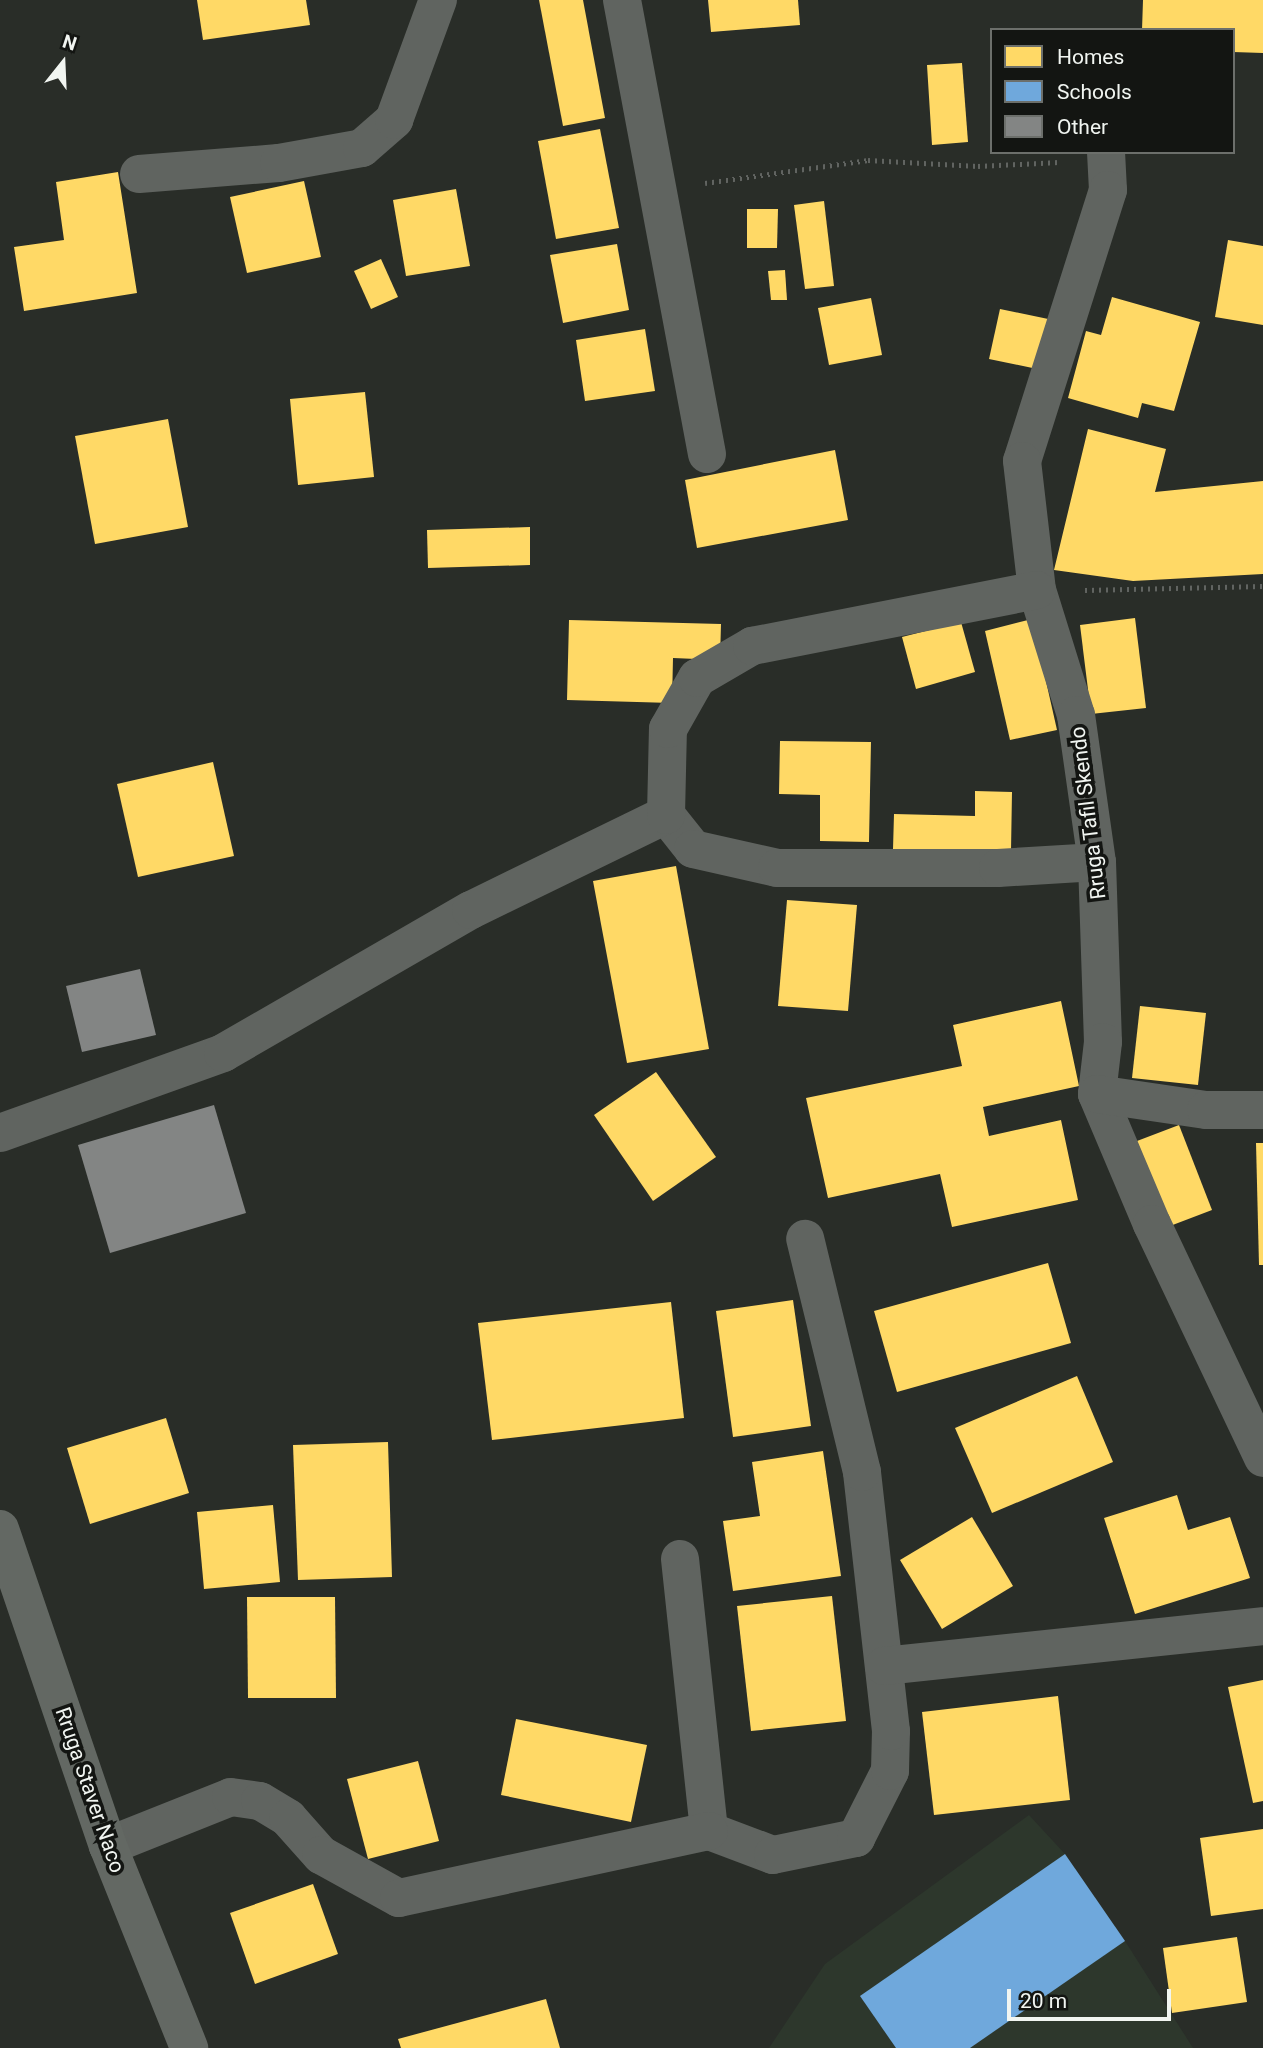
<!DOCTYPE html>
<style>
body{margin:0}
#map{position:relative;width:1263px;height:2048px;overflow:hidden;background:#292d28;font-family:Roboto,sans-serif}
div>[style]{position:absolute}
.built>*{inset:0;background:#2d372c}
.homes>*{inset:0;background:#ffd966}
.schools>*{inset:0;background:#6fa8dc}
.building>*{inset:0;background:#838584}
.path>*{height:4.5px;margin-top:-2.25px;transform-origin:0;background:repeating-linear-gradient(90deg,#616461 0 2px,transparent 0 7px)}
.minor>*{height:38px;margin:-19px;padding:0 19px;transform-origin:19px;border-radius:19px;background:#606460}
.secondary>*{height:38px;margin:-19px;padding:0 19px;transform-origin:19px;border-radius:19px;background:#636863}
span{translate:-50% -50%;white-space:nowrap;text-align:center;line-height:1.15;-webkit-text-stroke:7px #131512;paint-order:stroke}
.street-label{font-size:21px;color:#f1f5f1}
.legend{position:absolute;left:990px;top:28px;width:245px;height:126px;box-sizing:border-box;background:#131512;border:2px solid #6c6f6b;margin:0;padding:9px 12px;list-style:none;font-size:21px;color:#f1f5f1}
.legend li{display:flex;align-items:center;gap:14px;height:35px}
.legend b{width:35px;border:2px solid #6c6f6b}
.north{position:absolute;left:28px;top:28px;width:70px;height:70px;-webkit-text-stroke:5px #131512;paint-order:stroke;rotate:18deg;font-size:19px;font-weight:700;line-height:28px;text-align:center;color:#f1f5f1}
.north::after{content:'';display:block;margin:auto;width:24px;height:32px;background:#f1f5f1;clip-path:polygon(50% 0,100% 100%,50% 72%,0 100%)}
.scale{position:absolute;left:1007px;top:1989px;width:164px;height:32px;box-sizing:border-box;border:4px solid #f1f5f1;border-top:0;padding-left:9px;font-size:21px;line-height:24px;white-space:nowrap;color:#f1f5f1;-webkit-text-stroke:5px #131512;paint-order:stroke}
</style>
<div id="map">
<div class="built">
<div style="clip-path:polygon(1029px 1815px,1065px 1854px,1125px 1941px,1193px 2048px,769px 2048px,825px 1964px)"></div>
</div>
<div class="homes">
<div style="clip-path:polygon(197px 0,306px 0,310px 25px,203px 40px)"></div>
<div style="clip-path:polygon(539px 0,583px 0,605px 118px,563px 126px)"></div>
<div style="clip-path:polygon(708px 0,798px 0,800px 25px,711px 32px)"></div>
<div style="clip-path:polygon(1143px 0,1263px 0,1263px 53px,1233px 52px,1233px 30px,1142px 30px)"></div>
<div style="clip-path:polygon(962px 63px,968px 142px,932px 145px,927px 65px)"></div>
<div style="clip-path:polygon(600px 129px,619px 228px,556px 239px,538px 141px)"></div>
<div style="clip-path:polygon(118px 172px,137px 293px,24px 311px,14px 247px,64px 240px,56px 182px)"></div>
<div style="clip-path:polygon(304px 181px,321px 257px,247px 273px,230px 197px)"></div>
<div style="clip-path:polygon(456px 189px,470px 266px,406px 276px,393px 200px)"></div>
<div style="clip-path:polygon(824px 201px,834px 286px,805px 289px,794px 205px)"></div>
<div style="clip-path:polygon(747px 209px,778px 209px,777px 248px,747px 248px)"></div>
<div style="clip-path:polygon(1228px 240px,1263px 246px,1263px 325px,1215px 317px)"></div>
<div style="clip-path:polygon(617px 244px,629px 310px,563px 323px,550px 255px)"></div>
<div style="clip-path:polygon(381px 259px,398px 297px,371px 309px,354px 271px)"></div>
<div style="clip-path:polygon(785px 270px,787px 300px,771px 300px,768px 271px)"></div>
<div style="clip-path:polygon(1112px 297px,1200px 322px,1174px 411px,1142px 403px,1138px 418px,1068px 398px,1086px 331px,1101px 335px)"></div>
<div style="clip-path:polygon(871px 298px,882px 355px,829px 365px,818px 308px)"></div>
<div style="clip-path:polygon(1000px 309px,1053px 320px,1042px 370px,989px 359px)"></div>
<div style="clip-path:polygon(645px 329px,655px 391px,585px 401px,576px 340px)"></div>
<div style="clip-path:polygon(365px 392px,374px 477px,298px 485px,290px 399px)"></div>
<div style="clip-path:polygon(168px 419px,188px 527px,95px 544px,75px 436px)"></div>
<div style="clip-path:polygon(1088px 429px,1166px 449px,1155px 492px,1263px 481px,1263px 574px,1133px 581px,1054px 570px)"></div>
<div style="clip-path:polygon(835px 450px,848px 520px,697px 548px,685px 480px)"></div>
<div style="clip-path:polygon(530px 527px,530px 565px,428px 568px,427px 530px)"></div>
<div style="clip-path:polygon(1135px 618px,1146px 708px,1091px 714px,1080px 625px)"></div>
<div style="clip-path:polygon(1032px 619px,1057px 730px,1010px 740px,985px 631px)"></div>
<div style="clip-path:polygon(569px 620px,721px 624px,720px 660px,673px 658px,672px 703px,567px 700px)"></div>
<div style="clip-path:polygon(961px 622px,975px 672px,916px 689px,902px 637px)"></div>
<div style="clip-path:polygon(780px 741px,871px 742px,869px 842px,820px 841px,820px 795px,779px 794px)"></div>
<div style="clip-path:polygon(213px 762px,234px 856px,138px 877px,117px 784px)"></div>
<div style="clip-path:polygon(975px 791px,1012px 792px,1011px 851px,893px 849px,894px 814px,975px 816px)"></div>
<div style="clip-path:polygon(676px 866px,709px 1049px,627px 1063px,593px 881px)"></div>
<div style="clip-path:polygon(787px 900px,857px 905px,848px 1011px,778px 1006px)"></div>
<div style="clip-path:polygon(1061px 1001px,1079px 1086px,983px 1107px,989px 1136px,1061px 1120px,1078px 1200px,952px 1227px,940px 1174px,828px 1198px,806px 1098px,962px 1066px,953px 1025px)"></div>
<div style="clip-path:polygon(1140px 1006px,1206px 1013px,1198px 1085px,1132px 1078px)"></div>
<div style="clip-path:polygon(656px 1072px,716px 1157px,653px 1201px,594px 1115px)"></div>
<div style="clip-path:polygon(1179px 1125px,1212px 1210px,1170px 1226px,1137px 1141px)"></div>
<div style="clip-path:polygon(1256px 1143px,1263px 1143px,1263px 1265px,1259px 1265px)"></div>
<div style="clip-path:polygon(1048px 1263px,1071px 1343px,897px 1392px,874px 1311px)"></div>
<div style="clip-path:polygon(793px 1300px,811px 1426px,733px 1437px,716px 1311px)"></div>
<div style="clip-path:polygon(671px 1302px,684px 1418px,492px 1440px,478px 1323px)"></div>
<div style="clip-path:polygon(1077px 1376px,1113px 1462px,992px 1513px,955px 1428px)"></div>
<div style="clip-path:polygon(166px 1418px,189px 1493px,90px 1524px,67px 1448px)"></div>
<div style="clip-path:polygon(388px 1442px,392px 1577px,298px 1580px,293px 1445px)"></div>
<div style="clip-path:polygon(823px 1451px,841px 1576px,733px 1591px,723px 1521px,760px 1516px,752px 1462px)"></div>
<div style="clip-path:polygon(1177px 1495px,1188px 1530px,1230px 1517px,1250px 1578px,1135px 1614px,1104px 1518px)"></div>
<div style="clip-path:polygon(273px 1505px,280px 1582px,204px 1589px,197px 1512px)"></div>
<div style="clip-path:polygon(972px 1517px,1013px 1586px,942px 1629px,900px 1560px)"></div>
<div style="clip-path:polygon(832px 1596px,846px 1721px,751px 1731px,737px 1606px)"></div>
<div style="clip-path:polygon(247px 1597px,335px 1597px,336px 1698px,248px 1698px)"></div>
<div style="clip-path:polygon(1263px 1680px,1263px 1801px,1253px 1803px,1228px 1687px)"></div>
<div style="clip-path:polygon(1058px 1696px,1070px 1800px,934px 1815px,922px 1712px)"></div>
<div style="clip-path:polygon(516px 1719px,647px 1745px,631px 1822px,501px 1795px)"></div>
<div style="clip-path:polygon(418px 1761px,439px 1841px,368px 1859px,347px 1779px)"></div>
<div style="clip-path:polygon(1263px 1829px,1263px 1909px,1211px 1916px,1200px 1838px)"></div>
<div style="clip-path:polygon(313px 1884px,338px 1954px,255px 1984px,230px 1913px)"></div>
<div style="clip-path:polygon(1237px 1937px,1247px 2002px,1172px 2013px,1163px 1948px)"></div>
<div style="clip-path:polygon(546px 1999px,560px 2048px,401px 2048px,398px 2039px)"></div>
</div>
<div class="schools">
<div style="clip-path:polygon(1065px 1854px,1125px 1941px,970px 2048px,896px 2048px,860px 1996px)"></div>
</div>
<div class="building">
<div style="clip-path:polygon(140px 969px,156px 1035px,82px 1052px,66px 986px)"></div>
<div style="clip-path:polygon(214px 1105px,246px 1213px,110px 1253px,78px 1145px)"></div>
</div>
<div class="path">
<div style="left:705px;top:183px;width:165px;rotate:-8deg"></div>
<div style="left:868px;top:160px;width:110px;rotate:3.1deg"></div>
<div style="left:978px;top:166px;width:81px;rotate:-2.8deg"></div>
<div style="left:1085px;top:590px;width:178px;rotate:-1.3deg"></div>
</div>
<div class="minor">
<div style="left:622px;top:0;width:462px;rotate:79.4deg"></div>
<div style="left:1106px;top:152px;width:38px;rotate:87deg"></div>
<div style="left:1108px;top:190px;width:284px;rotate:107.6deg"></div>
<div style="left:1022px;top:461px;width:130px;rotate:83.4deg"></div>
<div style="left:1037px;top:590px;width:131px;rotate:72.7deg"></div>
<div style="left:1076px;top:715px;width:148px;rotate:81.9deg"></div>
<div style="left:1097px;top:862px;width:180px;rotate:88.1deg"></div>
<div style="left:1103px;top:1042px;width:52px;rotate:96.6deg"></div>
<div style="left:1097px;top:1094px;width:141px;rotate:67.1deg"></div>
<div style="left:1152px;top:1224px;width:259px;rotate:64.6deg"></div>
<div style="left:139px;top:174px;width:140px;rotate:-4.5deg"></div>
<div style="left:279px;top:163px;width:84px;rotate:-10.2deg"></div>
<div style="left:362px;top:148px;width:43px;rotate:-41.2deg"></div>
<div style="left:394px;top:120px;width:128px;rotate:-69.9deg"></div>
<div style="left:666px;top:815px;width:43px;rotate:51.5deg"></div>
<div style="left:693px;top:849px;width:86px;rotate:12.7deg"></div>
<div style="left:777px;top:868px;width:221px"></div>
<div style="left:998px;top:868px;width:99px;rotate:-3.5deg"></div>
<div style="left:1097px;top:1094px;width:110px;rotate:8.4deg"></div>
<div style="left:1206px;top:1110px;width:57px"></div>
<div style="left:0;top:1133px;width:237px;rotate:-19.7deg"></div>
<div style="left:223px;top:1053px;width:286px;rotate:-30deg"></div>
<div style="left:471px;top:910px;width:217px;rotate:-26deg"></div>
<div style="left:666px;top:815px;width:86px;rotate:-88.7deg"></div>
<div style="left:668px;top:729px;width:59px;rotate:-60.4deg"></div>
<div style="left:697px;top:678px;width:64px;rotate:-30.2deg"></div>
<div style="left:752px;top:646px;width:290px;rotate:-11.1deg"></div>
<div style="left:680px;top:1559px;width:274px;rotate:83.9deg"></div>
<div style="left:709px;top:1831px;width:68px;rotate:20.6deg"></div>
<div style="left:773px;top:1855px;width:85px;rotate:-11.6deg"></div>
<div style="left:856px;top:1838px;width:75px;rotate:-63.1deg"></div>
<div style="left:890px;top:1771px;width:40px;rotate:-88.6deg"></div>
<div style="left:891px;top:1731px;width:261px;rotate:-96.4deg"></div>
<div style="left:862px;top:1472px;width:240px;rotate:-103.7deg"></div>
<div style="left:884px;top:1666px;width:381px;rotate:-6deg"></div>
<div style="left:108px;top:1846px;width:132px;rotate:-21.7deg"></div>
<div style="left:231px;top:1797px;width:29px;rotate:8deg"></div>
<div style="left:260px;top:1801px;width:33px;rotate:31deg"></div>
<div style="left:288px;top:1818px;width:50px;rotate:48.3deg"></div>
<div style="left:321px;top:1855px;width:89px;rotate:28.9deg"></div>
<div style="left:399px;top:1898px;width:317px;rotate:-12.2deg"></div>
</div>
<div class="secondary">
<div style="left:0;top:1529px;width:335px;rotate:71.2deg"></div>
<div style="left:108px;top:1846px;width:218px;rotate:68.1deg"></div>
</div>
<div class="street-label">
<span style="left:1088px;top:813px;rotate:-97deg">Rruga Tafil Skendo</span>
<span style="left:90px;top:1790px;rotate:71deg">Rruga Staver Naco</span>
</div>
<ul class="legend">
<li><b style="height:19px;background:#ffd966"></b>Homes</li>
<li><b style="height:19px;background:#6fa8dc"></b>Schools</li>
<li><b style="height:19px;background:#838584"></b>Other</li>
</ul>
<div class="north">N</div>
<div class="scale">20 m</div>
</div>
